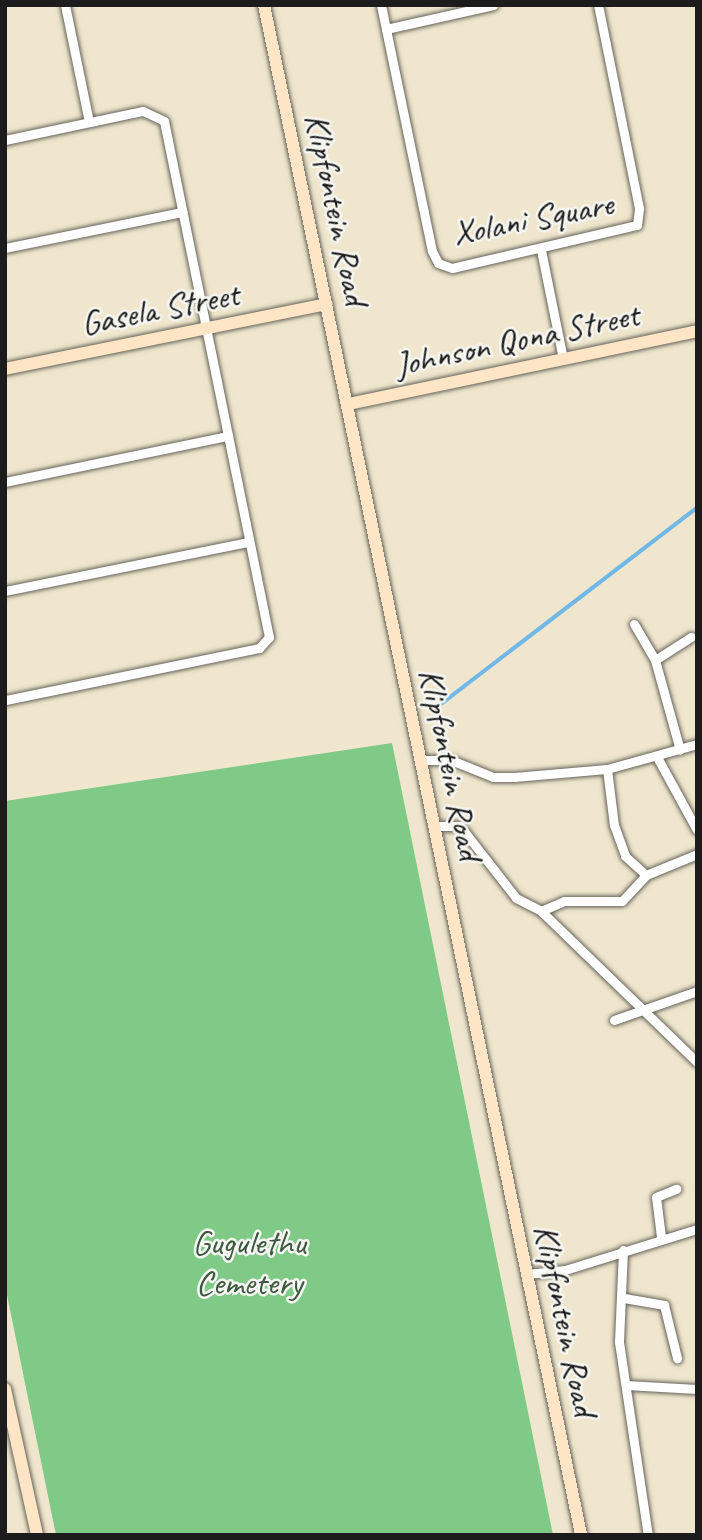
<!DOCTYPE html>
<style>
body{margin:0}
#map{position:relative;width:702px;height:1540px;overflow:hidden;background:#efe6cd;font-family:Caveat,sans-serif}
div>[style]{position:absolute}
.green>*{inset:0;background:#7fca87}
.stream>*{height:3.5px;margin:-1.75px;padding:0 1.75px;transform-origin:1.75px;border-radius:1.75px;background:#71b7e7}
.roads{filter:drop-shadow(0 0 2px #66635a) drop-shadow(0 0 2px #66635a)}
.street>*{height:9px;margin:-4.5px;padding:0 4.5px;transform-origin:4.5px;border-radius:4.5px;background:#fff}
.secondary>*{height:12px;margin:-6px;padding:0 6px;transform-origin:6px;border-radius:6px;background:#fde5c5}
span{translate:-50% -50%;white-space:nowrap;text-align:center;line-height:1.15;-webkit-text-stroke:5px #f6f6f2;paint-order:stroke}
.street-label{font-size:35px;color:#1c1c1c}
.park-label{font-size:35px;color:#3f5941}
.frame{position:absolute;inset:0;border:7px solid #1c1c1c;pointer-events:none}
</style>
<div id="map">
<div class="green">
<div style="clip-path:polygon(392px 743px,553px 1535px,56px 1535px,5px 1285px,5px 801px)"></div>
</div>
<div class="stream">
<div style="left:436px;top:708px;width:329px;rotate:-37.5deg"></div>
</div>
<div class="roads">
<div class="street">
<div style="left:65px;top:5px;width:119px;rotate:78.4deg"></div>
<div style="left:381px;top:5px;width:251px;rotate:78.3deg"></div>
<div style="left:432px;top:251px;width:13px;rotate:63deg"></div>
<div style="left:438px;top:263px;width:15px;rotate:20deg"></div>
<div style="left:452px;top:268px;width:190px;rotate:-13.1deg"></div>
<div style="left:637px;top:225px;width:17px;rotate:-83deg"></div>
<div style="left:639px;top:208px;width:207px;rotate:-101.4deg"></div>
<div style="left:386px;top:29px;width:110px;rotate:-12.6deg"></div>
<div style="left:5px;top:140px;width:141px;rotate:-11.9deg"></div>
<div style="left:143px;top:111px;width:23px;rotate:25deg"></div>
<div style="left:164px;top:121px;width:527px;rotate:78.5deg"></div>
<div style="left:269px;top:637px;width:15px;rotate:132deg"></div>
<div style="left:259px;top:648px;width:259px;rotate:168.4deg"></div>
<div style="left:5px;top:248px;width:181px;rotate:-11.5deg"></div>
<div style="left:541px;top:250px;width:111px;rotate:78.6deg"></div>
<div style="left:5px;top:482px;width:228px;rotate:-11.7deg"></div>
<div style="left:5px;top:591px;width:249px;rotate:-11.4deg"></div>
<div style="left:634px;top:624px;width:42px;rotate:59.7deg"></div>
<div style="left:655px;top:660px;width:93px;rotate:74.5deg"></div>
<div style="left:655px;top:660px;width:43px;rotate:-32.6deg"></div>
<div style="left:657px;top:757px;width:83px;rotate:61.3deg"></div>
<div style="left:420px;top:760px;width:31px"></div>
<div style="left:451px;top:760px;width:45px;rotate:22deg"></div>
<div style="left:493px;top:777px;width:21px"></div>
<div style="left:514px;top:777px;width:93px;rotate:-4.9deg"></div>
<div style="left:607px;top:769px;width:93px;rotate:-15.5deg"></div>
<div style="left:607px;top:769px;width:56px;rotate:82.9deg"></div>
<div style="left:614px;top:825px;width:33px;rotate:70deg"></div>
<div style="left:625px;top:856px;width:28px;rotate:42deg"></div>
<div style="left:434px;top:826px;width:26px"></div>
<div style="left:460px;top:826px;width:91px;rotate:52.1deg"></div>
<div style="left:516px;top:898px;width:28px;rotate:27deg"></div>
<div style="left:541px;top:911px;width:25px;rotate:-23deg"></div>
<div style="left:564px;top:901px;width:58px"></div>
<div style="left:622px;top:901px;width:35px;rotate:-47deg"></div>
<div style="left:646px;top:875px;width:55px;rotate:-22.4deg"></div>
<div style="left:541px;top:911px;width:217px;rotate:44.1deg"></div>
<div style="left:614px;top:1020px;width:88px;rotate:-19.3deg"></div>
<div style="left:661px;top:1237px;width:40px;rotate:-97.1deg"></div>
<div style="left:656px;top:1197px;width:22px;rotate:-22deg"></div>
<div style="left:623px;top:1250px;width:92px;rotate:92.5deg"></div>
<div style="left:619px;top:1342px;width:195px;rotate:81.5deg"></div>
<div style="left:527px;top:1274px;width:38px;rotate:-6deg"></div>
<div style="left:565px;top:1270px;width:138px;rotate:-17.3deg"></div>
<div style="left:624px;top:1298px;width:41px;rotate:9.9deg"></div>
<div style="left:664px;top:1305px;width:55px;rotate:76.2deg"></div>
<div style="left:626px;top:1385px;width:71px;rotate:3.2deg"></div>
</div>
<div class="secondary">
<div style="left:264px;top:5px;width:1562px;rotate:78.29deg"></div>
<div style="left:5px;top:369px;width:328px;rotate:-11.4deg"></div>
<div style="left:349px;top:404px;width:356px;rotate:-11.8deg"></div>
<div style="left:5px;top:1389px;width:149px;rotate:77.6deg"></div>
</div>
</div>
<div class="street-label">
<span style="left:336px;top:209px;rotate:78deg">Klipfontein Road</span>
<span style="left:533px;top:219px;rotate:-11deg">Xolani Square</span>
<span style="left:160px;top:309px;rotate:-11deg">Gasela Street</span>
<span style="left:517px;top:340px;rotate:-12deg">Johnson Qona Street</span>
<span style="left:450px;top:764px;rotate:78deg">Klipfontein Road</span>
<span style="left:565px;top:1320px;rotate:78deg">Klipfontein Road</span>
</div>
<div class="park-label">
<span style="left:249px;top:1263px">Gugulethu<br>Cemetery</span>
</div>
<div class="frame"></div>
</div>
